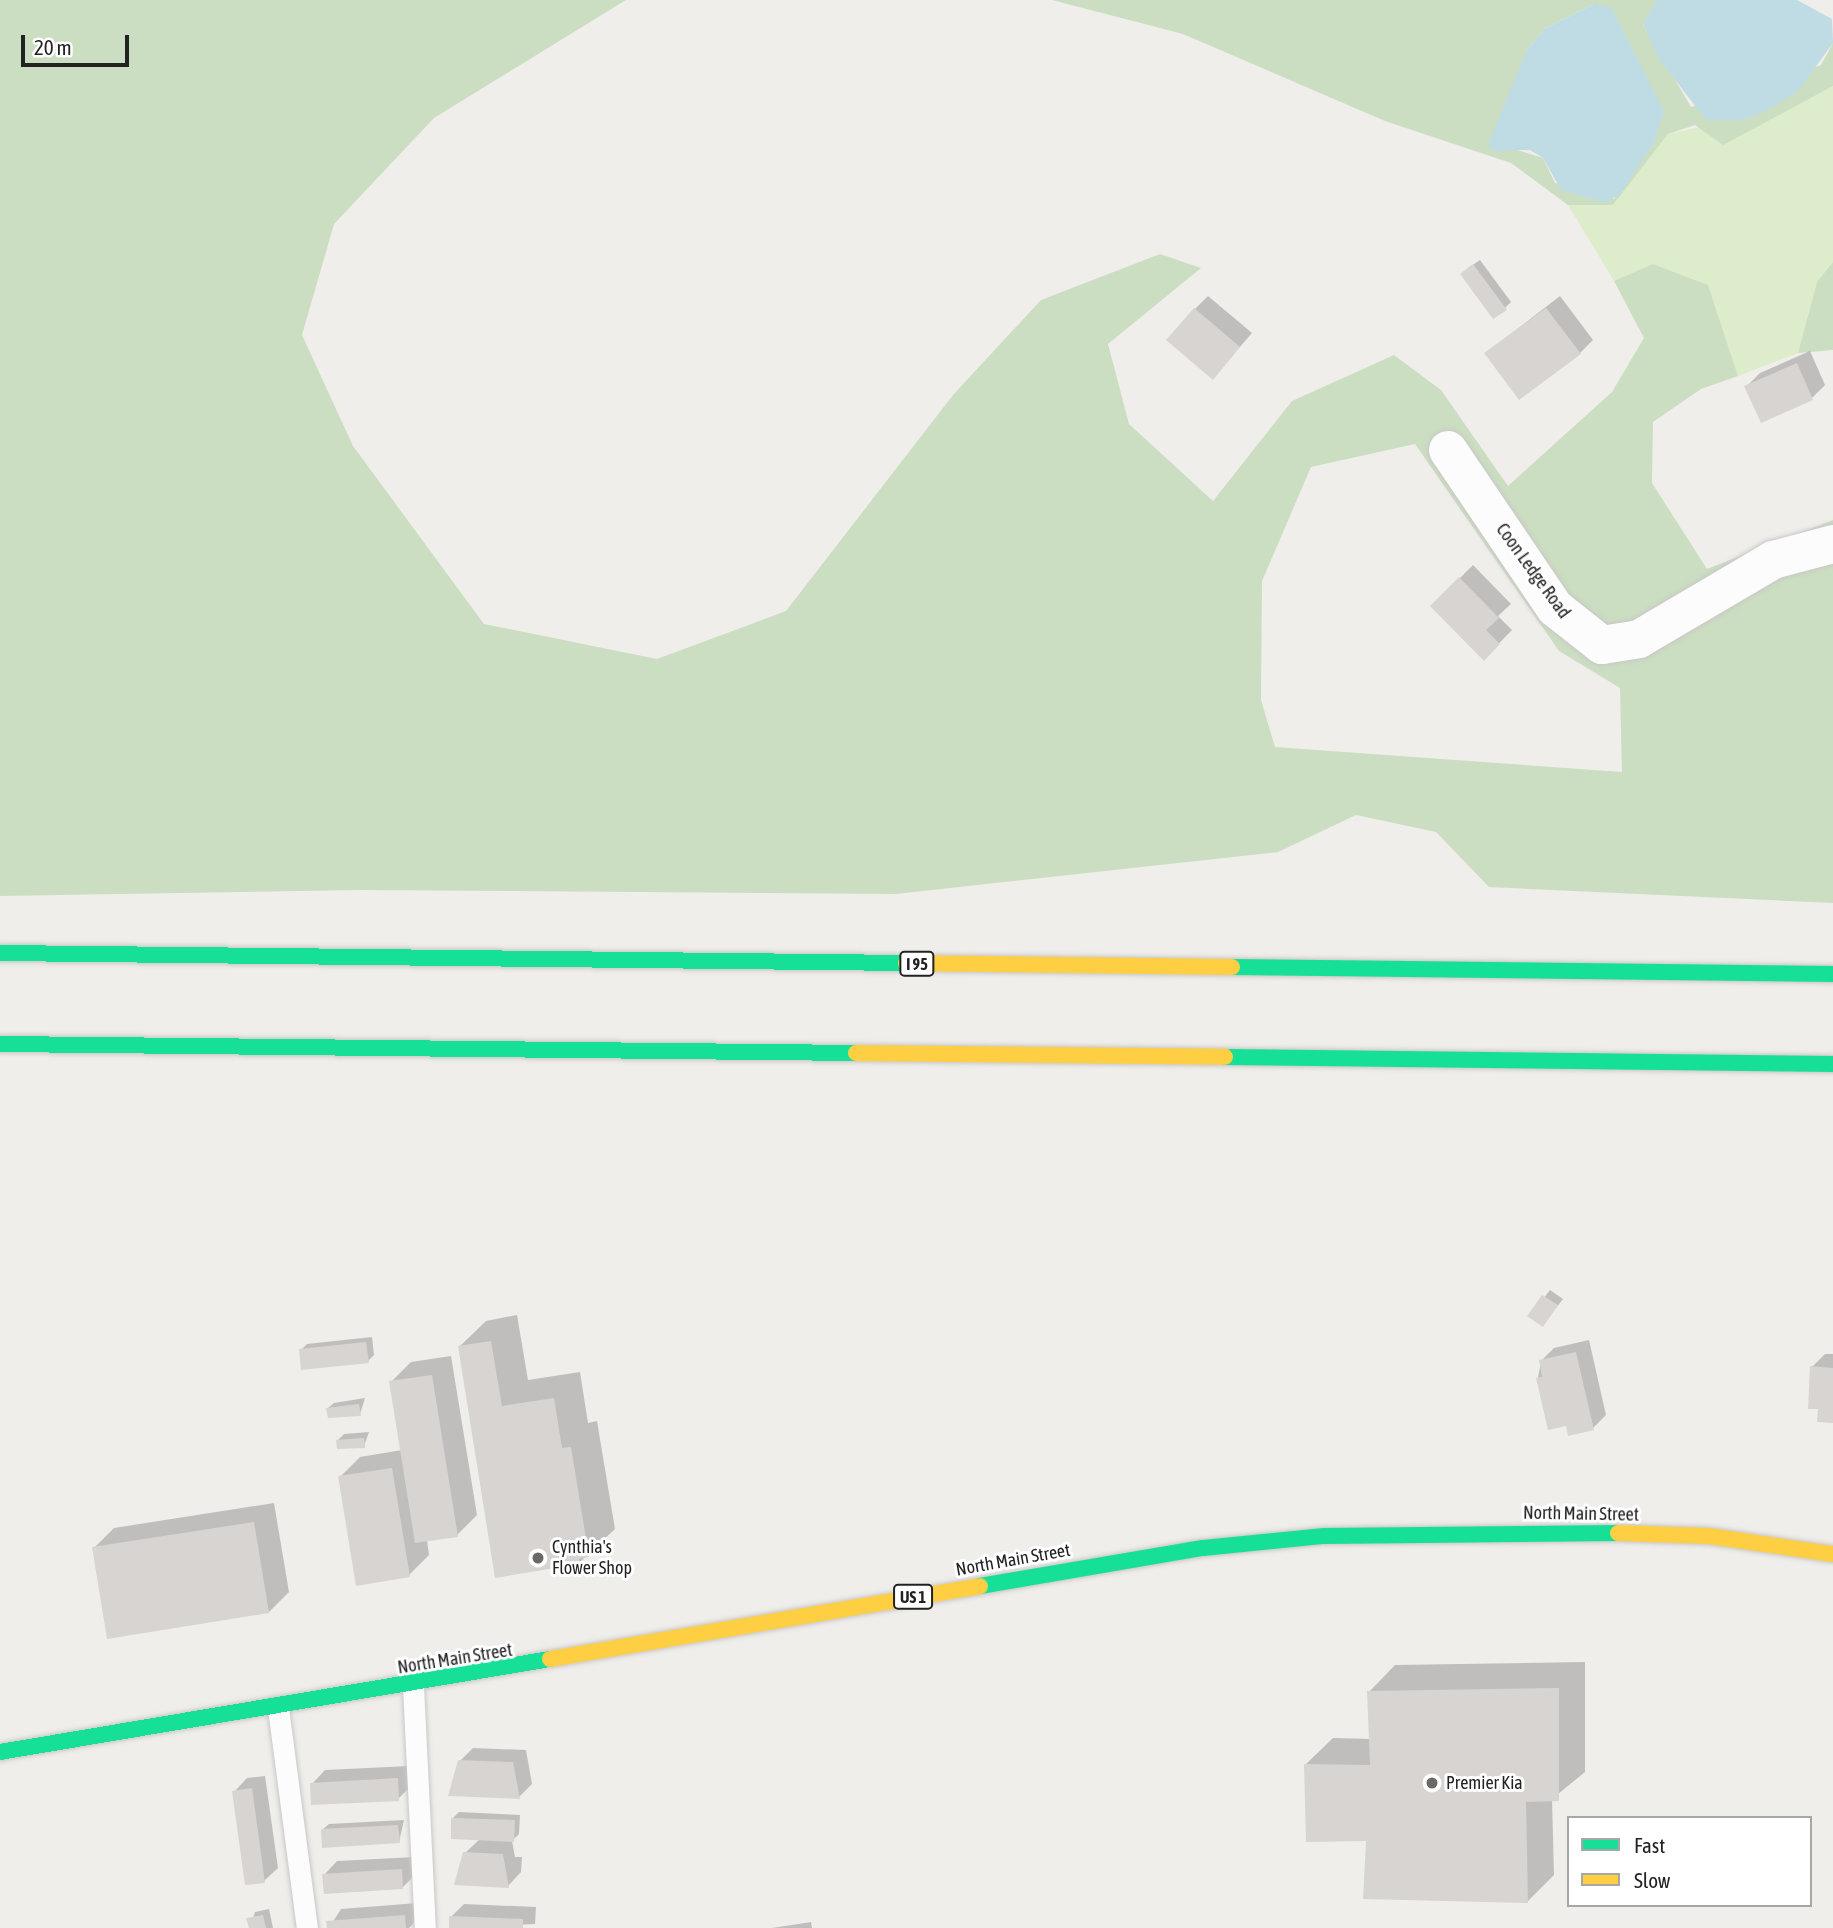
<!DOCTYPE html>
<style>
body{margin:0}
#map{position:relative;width:1833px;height:1928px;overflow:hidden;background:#f0eeeb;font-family:"Asap Condensed",sans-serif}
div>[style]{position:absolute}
.grass>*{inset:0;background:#ddeccb}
.forest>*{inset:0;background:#cbdec1}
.water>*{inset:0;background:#bfdbe3}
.shadow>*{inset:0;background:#0003}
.building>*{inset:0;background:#d7d4d2}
.roads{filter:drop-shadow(0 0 2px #c9c8c7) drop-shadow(0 0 2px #c9c8c7)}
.lane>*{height:21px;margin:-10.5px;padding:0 10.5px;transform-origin:10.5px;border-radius:10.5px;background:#fdfcfc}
.street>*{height:38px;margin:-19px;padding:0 19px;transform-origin:19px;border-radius:19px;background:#fdfcfc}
.fast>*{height:16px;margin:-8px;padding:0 8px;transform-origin:8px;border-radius:8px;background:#16e098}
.slow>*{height:16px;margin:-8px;padding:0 8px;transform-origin:8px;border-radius:8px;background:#ffcf43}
.dots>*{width:19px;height:19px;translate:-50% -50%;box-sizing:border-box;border:4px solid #fff;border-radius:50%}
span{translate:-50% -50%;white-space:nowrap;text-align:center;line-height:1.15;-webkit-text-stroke:6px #fff;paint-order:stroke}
.shield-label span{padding:2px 5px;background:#fff;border:2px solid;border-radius:5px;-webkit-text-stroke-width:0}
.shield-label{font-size:16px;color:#222;font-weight:700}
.street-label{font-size:18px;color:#222}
.poi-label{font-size:18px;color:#222}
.left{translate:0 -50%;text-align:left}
.legend{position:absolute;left:1567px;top:1816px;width:245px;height:91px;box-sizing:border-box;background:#fff;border:2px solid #a7a7a7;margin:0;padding:9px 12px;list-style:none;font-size:21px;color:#222}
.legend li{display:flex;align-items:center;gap:14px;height:35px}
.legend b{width:35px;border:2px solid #a7a7a7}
.scale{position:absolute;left:21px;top:35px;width:108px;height:32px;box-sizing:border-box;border:4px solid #222;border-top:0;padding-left:9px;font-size:21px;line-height:24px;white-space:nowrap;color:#222;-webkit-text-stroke:5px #fff;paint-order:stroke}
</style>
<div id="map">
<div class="grass">
<div style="clip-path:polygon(1833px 86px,1833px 262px,1817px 282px,1798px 353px,1738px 376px,1708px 285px,1653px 264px,1614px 281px,1568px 205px,1613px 205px,1668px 134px,1793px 106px)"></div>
</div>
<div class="forest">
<div style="clip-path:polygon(evenodd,0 0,626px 0,434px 118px,334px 224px,302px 335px,353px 446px,484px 624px,657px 659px,786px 611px,953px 395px,1041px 300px,1160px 254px,1201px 268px,1108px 344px,1129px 424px,1213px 501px,1292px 401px,1394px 355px,1441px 390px,1508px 486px,1612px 392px,1644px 338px,1614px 281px,1653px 264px,1708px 285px,1738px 376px,1701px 389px,1653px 422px,1652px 483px,1707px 569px,1833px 520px,1833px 903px,1489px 887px,1436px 832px,1356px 815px,1278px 852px,896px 894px,361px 890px,0 896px,0 0,1415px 444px,1559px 651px,1620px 688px,1622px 772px,1275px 747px,1261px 700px,1262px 581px,1311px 467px,1415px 444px)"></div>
<div style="clip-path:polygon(evenodd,1052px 0,1657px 0,1643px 25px,1691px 107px,1821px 65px,1833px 43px,1833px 86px,1723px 145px,1695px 125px,1668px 134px,1613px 205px,1568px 205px,1511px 163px,1385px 121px,1183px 34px,1052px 0,1594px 4px,1653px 144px,1614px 199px,1555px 183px,1543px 158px,1511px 148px,1527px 50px,1544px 29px,1594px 4px)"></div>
<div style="clip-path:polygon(1833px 262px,1833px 350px,1798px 353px,1817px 282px)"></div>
</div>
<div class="water">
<div style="clip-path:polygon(1657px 0,1797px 0,1832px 19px,1833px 43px,1798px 91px,1768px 110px,1743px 120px,1706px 120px,1659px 59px,1643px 24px)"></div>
<div style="clip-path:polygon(1594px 4px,1611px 7px,1664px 111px,1653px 144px,1620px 194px,1606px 203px,1561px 190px,1543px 158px,1530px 150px,1493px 151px,1488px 144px,1527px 50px,1544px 29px)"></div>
</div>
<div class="shadow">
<div style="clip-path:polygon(1480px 260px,1511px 302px,1505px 308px,1468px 268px)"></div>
<div style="clip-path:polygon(1208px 296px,1252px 333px,1213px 378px,1195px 309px)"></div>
<div style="clip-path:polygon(1560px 296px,1593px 340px,1580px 353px,1486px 353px)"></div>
<div style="clip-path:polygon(1810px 351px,1825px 385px,1812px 398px,1746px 387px,1760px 373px)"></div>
<div style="clip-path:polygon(1473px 565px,1511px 604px,1498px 616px,1512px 630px,1484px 659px,1432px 606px)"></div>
<div style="clip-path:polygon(1550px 1290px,1563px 1299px,1543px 1325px,1530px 1316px)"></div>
<div style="clip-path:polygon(517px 1315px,528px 1380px,580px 1372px,588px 1423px,597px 1421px,615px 1529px,579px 1563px,459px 1347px,486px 1321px)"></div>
<div style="clip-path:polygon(372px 1337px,374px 1355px,368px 1361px,301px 1350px,307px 1344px)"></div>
<div style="clip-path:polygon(1589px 1340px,1606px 1415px,1593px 1428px,1567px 1424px,1538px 1378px,1541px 1361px,1554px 1348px)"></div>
<div style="clip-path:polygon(1825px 1354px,1833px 1354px,1833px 1421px,1812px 1367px)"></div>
<div style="clip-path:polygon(451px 1356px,477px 1515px,457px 1535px,427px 1540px,429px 1555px,409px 1575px,340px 1477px,360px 1457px,402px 1450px,391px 1382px,411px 1362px)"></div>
<div style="clip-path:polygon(365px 1398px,360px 1414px,328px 1408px,334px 1403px)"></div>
<div style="clip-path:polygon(369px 1432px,364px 1446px,338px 1440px,344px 1434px)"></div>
<div style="clip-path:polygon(274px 1503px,289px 1592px,269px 1612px,94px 1548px,114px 1528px)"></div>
<div style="clip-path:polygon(1585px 1662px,1585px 1772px,1552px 1799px,1554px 1875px,1528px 1901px,1368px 1840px,1306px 1764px,1333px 1738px,1371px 1739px,1369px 1692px,1395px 1665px)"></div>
<div style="clip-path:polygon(473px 1748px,526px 1750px,532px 1784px,519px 1797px,460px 1761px)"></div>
<div style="clip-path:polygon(410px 1766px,411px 1786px,398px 1799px,312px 1784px,325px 1770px)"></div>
<div style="clip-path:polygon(265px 1776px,278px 1868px,264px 1881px,234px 1792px,247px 1778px)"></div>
<div style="clip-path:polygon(459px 1812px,520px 1815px,519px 1834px,512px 1841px,515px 1857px,522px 1857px,521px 1872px,508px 1886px,465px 1853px,480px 1839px,453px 1818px)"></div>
<div style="clip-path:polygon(404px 1820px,399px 1842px,322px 1830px,329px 1824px)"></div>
<div style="clip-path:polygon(415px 1857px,416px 1874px,403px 1887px,324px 1875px,337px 1861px)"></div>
<div style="clip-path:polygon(418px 1903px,419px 1918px,409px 1928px,329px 1928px,341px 1909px)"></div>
<div style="clip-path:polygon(464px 1904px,536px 1907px,535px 1924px,450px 1928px,451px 1917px)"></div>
<div style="clip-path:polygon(269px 1909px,273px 1928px,250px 1928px,255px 1912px)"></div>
<div style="clip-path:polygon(811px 1922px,812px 1928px,772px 1928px)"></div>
</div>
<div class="building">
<div style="clip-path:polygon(1473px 264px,1507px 310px,1493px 319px,1460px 274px)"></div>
<div style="clip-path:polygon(1194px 308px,1240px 347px,1213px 380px,1166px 340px)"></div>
<div style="clip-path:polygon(1546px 308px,1581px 354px,1519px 400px,1484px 353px)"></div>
<div style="clip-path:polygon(1797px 363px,1813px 400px,1761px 423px,1744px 386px)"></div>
<div style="clip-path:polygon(1459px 577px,1499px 618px,1486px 630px,1500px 644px,1484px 661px,1430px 606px)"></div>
<div style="clip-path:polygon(1542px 1295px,1558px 1305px,1543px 1327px,1527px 1316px)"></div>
<div style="clip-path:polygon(491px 1341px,502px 1406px,554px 1398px,562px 1448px,571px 1447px,589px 1557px,579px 1559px,580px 1564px,495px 1578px,458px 1346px)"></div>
<div style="clip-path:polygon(366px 1342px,369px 1363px,301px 1370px,299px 1349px)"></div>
<div style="clip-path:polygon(1576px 1352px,1594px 1430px,1568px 1436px,1566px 1426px,1548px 1430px,1536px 1378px,1542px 1377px,1539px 1360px)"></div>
<div style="clip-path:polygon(1810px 1366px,1833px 1368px,1833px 1423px,1817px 1422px,1818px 1409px,1808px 1409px)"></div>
<div style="clip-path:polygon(432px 1375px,458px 1537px,415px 1543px,389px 1381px)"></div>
<div style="clip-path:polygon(359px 1404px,361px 1416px,328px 1418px,326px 1408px)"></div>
<div style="clip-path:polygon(364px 1438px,365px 1448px,337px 1449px,336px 1440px)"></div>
<div style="clip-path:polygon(392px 1468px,410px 1577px,356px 1586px,338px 1476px)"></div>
<div style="clip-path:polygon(254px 1522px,269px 1613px,107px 1639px,92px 1547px)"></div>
<div style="clip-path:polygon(1559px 1688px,1559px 1801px,1526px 1802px,1528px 1903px,1363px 1899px,1366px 1841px,1306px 1842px,1304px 1764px,1370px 1765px,1367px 1691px)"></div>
<div style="clip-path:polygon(458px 1760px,513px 1762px,520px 1799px,448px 1796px)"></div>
<div style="clip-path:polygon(398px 1778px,399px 1801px,311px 1805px,310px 1783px)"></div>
<div style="clip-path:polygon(252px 1788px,265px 1883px,245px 1885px,232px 1791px)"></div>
<div style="clip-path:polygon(451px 1818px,515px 1820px,514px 1842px,451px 1839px)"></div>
<div style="clip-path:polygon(398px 1825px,400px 1843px,322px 1848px,321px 1829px)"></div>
<div style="clip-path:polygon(463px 1852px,503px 1854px,509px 1888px,454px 1885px)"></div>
<div style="clip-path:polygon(402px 1869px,403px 1889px,324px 1894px,322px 1874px)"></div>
<div style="clip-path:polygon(263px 1915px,266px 1928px,249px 1928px,246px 1918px)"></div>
<div style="clip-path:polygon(405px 1915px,406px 1928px,327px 1928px,326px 1921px)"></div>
<div style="clip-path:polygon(449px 1916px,523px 1919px,523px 1928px,449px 1928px)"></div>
</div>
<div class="roads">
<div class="lane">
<div style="left:413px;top:1686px;width:242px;rotate:87.2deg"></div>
<div style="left:278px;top:1708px;width:222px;rotate:82.5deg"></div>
</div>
<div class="street">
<div style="left:1448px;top:450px;width:191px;rotate:55.9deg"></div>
<div style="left:1555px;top:608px;width:60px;rotate:38.2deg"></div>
<div style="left:1602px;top:645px;width:37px;rotate:-9deg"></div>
<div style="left:1639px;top:639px;width:156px;rotate:-30.5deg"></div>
<div style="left:1773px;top:560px;width:62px;rotate:-14.9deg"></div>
</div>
<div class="fast">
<div style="left:0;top:953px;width:906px;rotate:0.63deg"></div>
<div style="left:1232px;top:967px;width:601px;rotate:0.67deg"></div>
<div style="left:0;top:1044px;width:856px;rotate:0.6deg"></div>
<div style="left:1225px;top:1057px;width:608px;rotate:0.66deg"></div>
<div style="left:980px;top:1586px;width:226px;rotate:-9.7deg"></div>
<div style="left:1203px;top:1548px;width:122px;rotate:-5.7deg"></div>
<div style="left:1324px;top:1536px;width:294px;rotate:-0.6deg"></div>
<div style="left:0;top:1752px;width:558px;rotate:-9.6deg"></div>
</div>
<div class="slow">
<div style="left:906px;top:963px;width:326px;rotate:0.7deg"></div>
<div style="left:856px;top:1053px;width:369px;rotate:0.6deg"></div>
<div style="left:1618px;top:1533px;width:91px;rotate:1.9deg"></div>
<div style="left:1709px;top:1536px;width:125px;rotate:8.3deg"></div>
<div style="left:550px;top:1659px;width:436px;rotate:-9.6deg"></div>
</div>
</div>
<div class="dots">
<div style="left:538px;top:1558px;background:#6a6968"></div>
<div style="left:1432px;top:1783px;background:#6a6968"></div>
</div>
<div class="shield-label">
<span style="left:917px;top:964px">I 95</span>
<span style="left:913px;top:1597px">US 1</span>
</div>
<div class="street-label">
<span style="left:1533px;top:571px;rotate:54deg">Coon Ledge Road</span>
<span style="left:1581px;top:1514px;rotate:1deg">North Main Street</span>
<span style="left:1013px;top:1560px;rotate:-10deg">North Main Street</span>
<span style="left:455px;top:1659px;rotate:-9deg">North Main Street</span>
</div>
<div class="poi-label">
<span class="left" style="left:552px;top:1558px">Cynthia's<br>Flower Shop</span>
<span class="left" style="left:1446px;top:1783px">Premier Kia</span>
</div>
<ul class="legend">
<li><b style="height:9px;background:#16e098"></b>Fast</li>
<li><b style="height:9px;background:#ffcf43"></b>Slow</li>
</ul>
<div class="scale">20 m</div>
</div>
